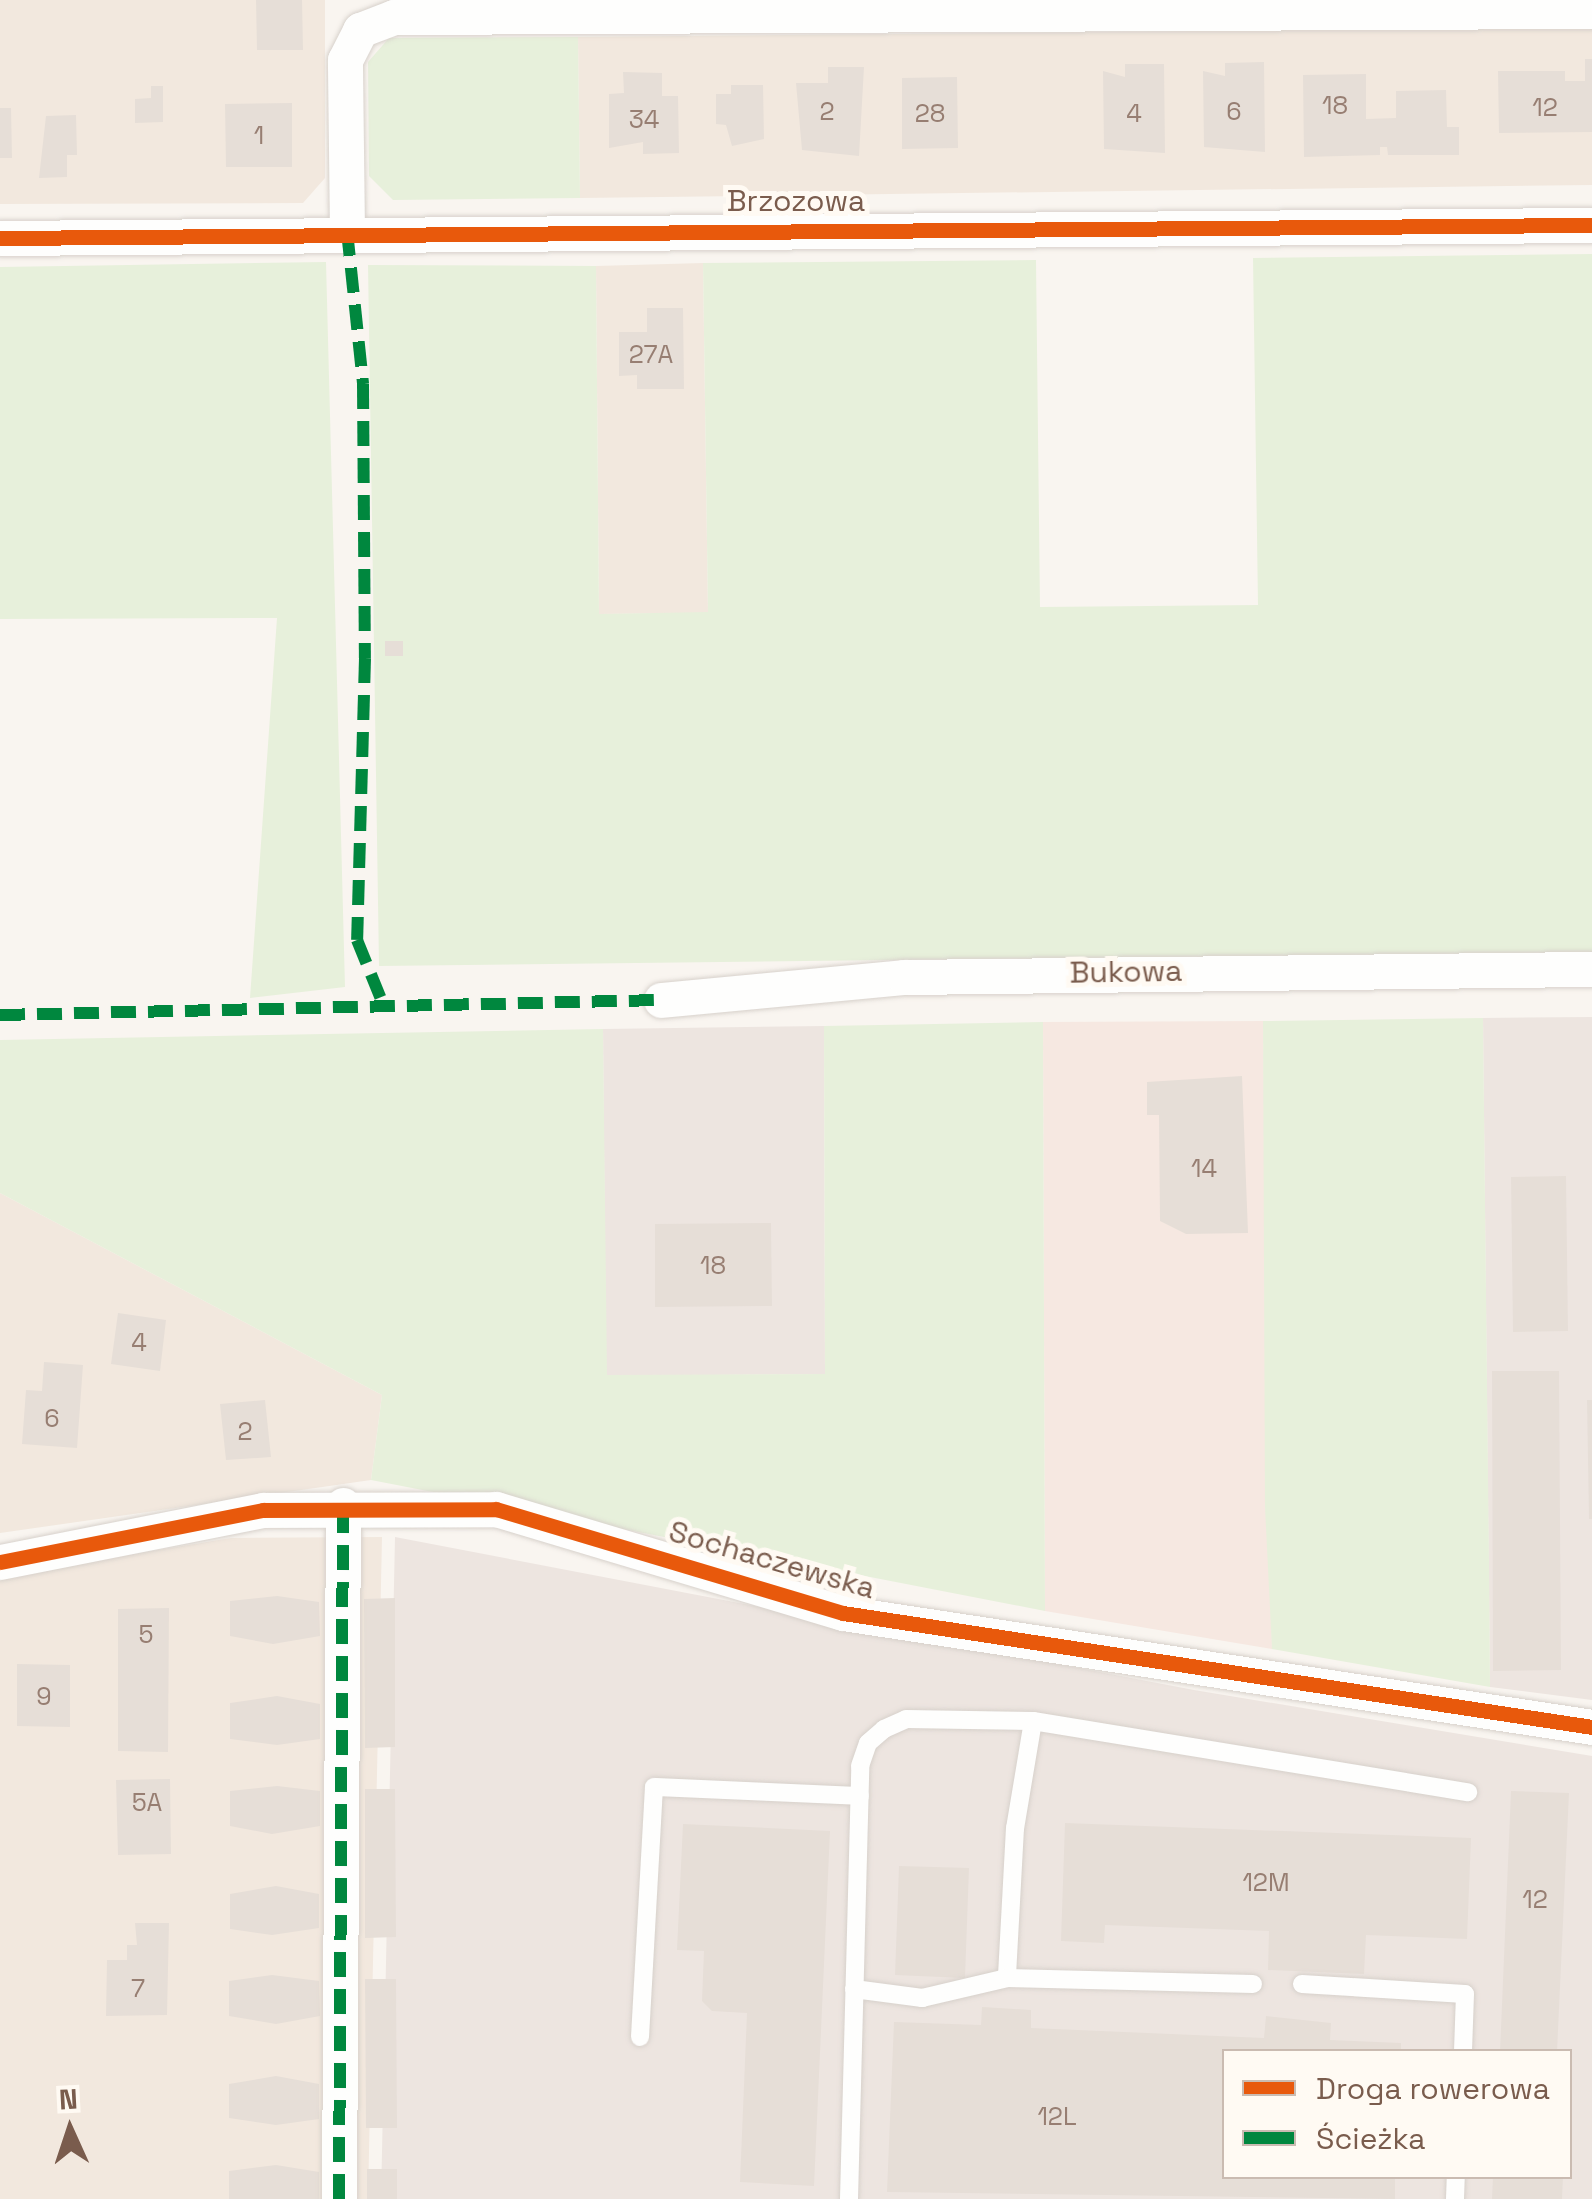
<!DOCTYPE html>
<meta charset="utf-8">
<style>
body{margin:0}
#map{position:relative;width:1592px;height:2199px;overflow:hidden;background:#f9f5f0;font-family:"Space Grotesk",sans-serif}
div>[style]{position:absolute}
.residential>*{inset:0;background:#f2e8de}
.commercial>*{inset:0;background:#f6e8e1}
.industrial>*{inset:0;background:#ede5e0}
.green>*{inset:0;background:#e7f0db}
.building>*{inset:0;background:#e6ded7}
.roads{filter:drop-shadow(0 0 2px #d7d1cb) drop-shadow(0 0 2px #d7d1cb)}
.service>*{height:18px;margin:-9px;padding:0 9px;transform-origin:9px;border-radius:9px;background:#fefefd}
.minor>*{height:35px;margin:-17.5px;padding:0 17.5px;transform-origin:17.5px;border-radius:17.5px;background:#fefefd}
.quiet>*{height:12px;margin-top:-6px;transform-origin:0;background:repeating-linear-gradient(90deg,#00873e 0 25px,transparent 0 37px)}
.cycleway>*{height:15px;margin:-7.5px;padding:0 7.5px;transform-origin:7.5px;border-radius:7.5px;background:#e8590c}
span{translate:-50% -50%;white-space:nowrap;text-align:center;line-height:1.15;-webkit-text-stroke:10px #fffaf3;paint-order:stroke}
.number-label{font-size:25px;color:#977e72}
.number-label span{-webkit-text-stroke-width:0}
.street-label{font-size:30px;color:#7a5c4d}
.legend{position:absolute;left:1222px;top:2049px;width:350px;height:130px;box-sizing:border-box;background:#fffaf3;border:2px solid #cabbb1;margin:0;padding:12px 18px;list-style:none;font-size:30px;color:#7a5c4d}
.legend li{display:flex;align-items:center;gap:20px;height:50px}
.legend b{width:50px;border:2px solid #cabbb1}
.north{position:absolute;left:20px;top:2079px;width:100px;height:100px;-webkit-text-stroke:8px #fffaf3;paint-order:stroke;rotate:357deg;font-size:28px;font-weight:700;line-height:40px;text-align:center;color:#7a5c4d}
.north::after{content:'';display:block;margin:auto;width:35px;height:45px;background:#7a5c4d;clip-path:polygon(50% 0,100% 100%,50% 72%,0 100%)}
</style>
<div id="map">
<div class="residential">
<div style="clip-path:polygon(0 0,325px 0,325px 178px,303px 203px,0 204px)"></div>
<div style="clip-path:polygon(1592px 27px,1592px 185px,580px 198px,578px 37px)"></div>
<div style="clip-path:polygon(703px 263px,708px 613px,599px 614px,596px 266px)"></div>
<div style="clip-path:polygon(0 1193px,382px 1395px,371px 1480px,0 1533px)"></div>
<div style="clip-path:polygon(382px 1537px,368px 2199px,0 2199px,0 1576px,231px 1538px)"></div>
</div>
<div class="commercial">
<div style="clip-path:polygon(1263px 1021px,1272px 1649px,1045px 1611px,1043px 1022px)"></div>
</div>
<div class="industrial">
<div style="clip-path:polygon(1592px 1017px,1592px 1700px,1490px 1687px,1483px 1018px)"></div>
<div style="clip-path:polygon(824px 1026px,825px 1374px,606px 1376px,603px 1029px)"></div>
<div style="clip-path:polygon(evenodd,395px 1537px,1194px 1690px,1592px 1756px,1592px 2199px,381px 2199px,395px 1537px,1224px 2052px,1570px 2052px,1570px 2176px,1224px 2176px,1224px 2052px)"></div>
</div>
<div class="green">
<div style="clip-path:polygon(578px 37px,580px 198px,393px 200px,369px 176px,368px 62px,389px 38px)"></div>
<div style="clip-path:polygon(1592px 254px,1592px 952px,379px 966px,368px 265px,596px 266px,599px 614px,708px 612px,703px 263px,1036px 260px,1040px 607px,1258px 605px,1253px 258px)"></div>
<div style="clip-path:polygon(326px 262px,345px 987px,250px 998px,277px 618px,0 619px,0 267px)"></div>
<div style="clip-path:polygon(1483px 1018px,1489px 1563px,1490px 1687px,1272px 1649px,1265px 1507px,1263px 1021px)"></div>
<div style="clip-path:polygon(1043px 1022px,1045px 1611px,371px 1480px,382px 1395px,0 1193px,0 1040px,603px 1029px,607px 1375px,825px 1374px,824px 1026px)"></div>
</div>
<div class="building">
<div style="clip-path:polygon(256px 0,302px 0,303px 50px,257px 50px)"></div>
<div style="clip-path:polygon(1585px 59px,1592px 59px,1592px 132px,1499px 133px,1498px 71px,1565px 71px,1565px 81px,1585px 81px)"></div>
<div style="clip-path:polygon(1264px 62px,1265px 152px,1204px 147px,1203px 71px,1225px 76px,1225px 63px)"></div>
<div style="clip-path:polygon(1125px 64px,1164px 64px,1165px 153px,1104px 149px,1103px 71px,1125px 77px)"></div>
<div style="clip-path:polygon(828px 67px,864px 67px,859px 156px,802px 150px,796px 83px,828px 83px)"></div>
<div style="clip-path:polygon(623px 72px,662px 73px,662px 96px,678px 96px,679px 153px,643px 154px,643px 142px,609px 148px,609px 94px,624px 93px)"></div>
<div style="clip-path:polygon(1366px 74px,1366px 119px,1396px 118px,1396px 91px,1446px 90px,1447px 127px,1459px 127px,1459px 155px,1388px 155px,1387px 147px,1380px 147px,1380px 155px,1304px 157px,1303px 75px)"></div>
<div style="clip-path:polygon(957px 77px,958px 148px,902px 149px,902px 78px)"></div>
<div style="clip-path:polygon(731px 85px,763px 85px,764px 139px,732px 146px,726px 125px,716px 124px,716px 94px,731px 94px)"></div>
<div style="clip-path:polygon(151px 86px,163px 86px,163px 122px,135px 123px,135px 99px,151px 98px)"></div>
<div style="clip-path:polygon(292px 103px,292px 167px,226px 167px,225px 104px)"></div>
<div style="clip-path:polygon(0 108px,11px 108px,12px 158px,0 158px)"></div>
<div style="clip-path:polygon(76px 115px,77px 155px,67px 155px,67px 177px,39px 178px,46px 116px)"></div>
<div style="clip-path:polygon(647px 308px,683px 308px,684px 389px,637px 389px,637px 375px,619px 376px,619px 332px,647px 332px)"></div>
<div style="clip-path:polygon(385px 641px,403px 641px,403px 656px,385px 656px)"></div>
<div style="clip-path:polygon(1242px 1076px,1248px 1233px,1186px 1234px,1160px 1221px,1159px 1115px,1147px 1115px,1147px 1082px)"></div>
<div style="clip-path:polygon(1566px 1176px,1568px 1331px,1513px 1332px,1511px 1177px)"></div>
<div style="clip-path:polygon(771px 1223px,772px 1306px,655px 1307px,655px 1224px)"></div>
<div style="clip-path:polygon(118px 1313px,166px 1320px,160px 1371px,111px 1364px)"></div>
<div style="clip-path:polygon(44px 1362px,83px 1365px,77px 1448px,22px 1444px,26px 1390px,42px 1391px)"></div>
<div style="clip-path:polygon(1492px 1371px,1559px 1371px,1561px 1670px,1493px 1671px)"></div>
<div style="clip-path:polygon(265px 1400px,271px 1457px,226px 1460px,220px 1404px)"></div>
<div style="clip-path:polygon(1587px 1400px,1592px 1400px,1592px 1519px,1589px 1519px)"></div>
<div style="clip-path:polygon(277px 1596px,319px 1602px,320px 1636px,273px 1644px,230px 1636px,230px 1601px)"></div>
<div style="clip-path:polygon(395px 1598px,395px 1747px,365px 1748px,364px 1599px)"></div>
<div style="clip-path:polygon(169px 1608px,168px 1752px,118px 1751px,118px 1609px)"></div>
<div style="clip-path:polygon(17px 1664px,70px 1665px,70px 1727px,17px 1726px)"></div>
<div style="clip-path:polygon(277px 1696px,320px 1704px,320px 1739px,277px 1745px,230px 1739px,230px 1703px)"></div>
<div style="clip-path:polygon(170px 1779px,171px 1854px,118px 1855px,116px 1780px)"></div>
<div style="clip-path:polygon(277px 1786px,320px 1791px,320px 1826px,272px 1834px,230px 1826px,230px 1791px)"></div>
<div style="clip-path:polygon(365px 1789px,395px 1789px,396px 1937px,365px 1938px)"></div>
<div style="clip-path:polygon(1511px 1791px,1569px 1793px,1557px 2052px,1500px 2052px)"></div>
<div style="clip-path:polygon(1065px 1823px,1471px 1838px,1467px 1939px,1366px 1935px,1364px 1974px,1268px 1970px,1269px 1931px,1105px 1925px,1104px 1943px,1061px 1941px)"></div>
<div style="clip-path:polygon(683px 1824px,830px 1831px,814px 2186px,740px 2182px,747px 2013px,712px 2011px,702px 2001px,704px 1951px,677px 1950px)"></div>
<div style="clip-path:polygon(899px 1866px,969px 1868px,965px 1978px,895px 1975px)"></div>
<div style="clip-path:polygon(276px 1886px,319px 1894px,319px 1928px,272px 1935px,230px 1929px,230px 1894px)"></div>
<div style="clip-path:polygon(135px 1923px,169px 1923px,167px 2015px,106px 2016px,107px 1960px,127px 1960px,127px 1945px,137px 1945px)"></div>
<div style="clip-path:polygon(272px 1975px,319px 1981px,320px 2016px,276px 2024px,229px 2016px,229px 1981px)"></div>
<div style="clip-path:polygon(365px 1979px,396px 1979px,397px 2128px,366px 2128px)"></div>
<div style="clip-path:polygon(982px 2007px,1031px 2010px,1031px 2028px,1264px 2038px,1266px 2016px,1331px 2023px,1330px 2040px,1401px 2043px,1401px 2052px,1224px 2052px,1224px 2176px,1395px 2176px,1395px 2199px,887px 2192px,894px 2022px,981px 2025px)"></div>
<div style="clip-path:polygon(276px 2076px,319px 2084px,319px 2119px,276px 2125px,229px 2118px,229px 2084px)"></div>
<div style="clip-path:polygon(276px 2165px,319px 2172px,319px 2199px,229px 2199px,229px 2171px)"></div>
<div style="clip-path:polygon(367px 2169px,397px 2169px,397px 2199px,367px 2199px)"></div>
<div style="clip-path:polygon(1493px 2176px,1563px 2176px,1562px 2199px,1492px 2199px)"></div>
</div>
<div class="roads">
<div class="service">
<div style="left:1033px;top:1721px;width:109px;rotate:99.5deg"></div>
<div style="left:1015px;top:1828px;width:150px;rotate:93.1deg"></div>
<div style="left:1007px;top:1978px;width:246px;rotate:1.4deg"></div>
<div style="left:1302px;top:1984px;width:163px;rotate:3.5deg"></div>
<div style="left:1465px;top:1994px;width:58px;rotate:92deg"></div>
<div style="left:854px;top:1989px;width:69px;rotate:7.5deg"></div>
<div style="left:922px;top:1998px;width:87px;rotate:-13.2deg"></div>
<div style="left:640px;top:2037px;width:250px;rotate:-86.8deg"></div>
<div style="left:654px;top:1787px;width:206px;rotate:2.5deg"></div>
<div style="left:849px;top:2199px;width:433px;rotate:-88.5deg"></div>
<div style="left:860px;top:1766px;width:24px;rotate:-71deg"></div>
<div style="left:868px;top:1743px;width:21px;rotate:-41deg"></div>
<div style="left:884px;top:1729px;width:24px;rotate:-24deg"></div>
<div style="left:906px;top:1719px;width:127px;rotate:0.9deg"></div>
<div style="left:1033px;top:1721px;width:441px;rotate:9.3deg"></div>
<div style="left:1455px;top:2199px;width:23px;rotate:-88deg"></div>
</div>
<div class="minor">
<div style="left:347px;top:231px;width:171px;rotate:-90.7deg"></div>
<div style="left:345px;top:60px;width:34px;rotate:-63deg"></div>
<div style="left:360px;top:30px;width:36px;rotate:-21deg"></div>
<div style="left:394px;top:17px;width:1198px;rotate:-0.29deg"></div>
<div style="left:0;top:238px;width:1592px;rotate:-0.47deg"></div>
<div style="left:661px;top:1000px;width:244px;rotate:-5.4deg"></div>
<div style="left:904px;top:977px;width:688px;rotate:-0.67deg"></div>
<div style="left:0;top:1562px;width:268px;rotate:-11.2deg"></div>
<div style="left:263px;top:1510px;width:233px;rotate:-0.2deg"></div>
<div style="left:496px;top:1509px;width:362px;rotate:16.7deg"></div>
<div style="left:843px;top:1613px;width:758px;rotate:8.65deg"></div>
<div style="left:339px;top:2199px;width:694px;rotate:-89.67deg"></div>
</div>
</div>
<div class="quiet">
<div style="left:347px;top:231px;width:154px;rotate:84deg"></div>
<div style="left:363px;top:384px;width:274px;rotate:89.6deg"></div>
<div style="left:365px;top:658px;width:282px;rotate:91.6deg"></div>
<div style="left:357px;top:940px;width:74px;rotate:67.9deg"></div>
<div style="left:0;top:1015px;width:661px;rotate:-1.3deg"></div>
<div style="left:339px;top:2199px;width:694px;rotate:-89.67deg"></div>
</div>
<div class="cycleway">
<div style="left:0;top:238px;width:1592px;rotate:-0.47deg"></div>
<div style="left:0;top:1562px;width:268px;rotate:-11.2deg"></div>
<div style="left:263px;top:1510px;width:233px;rotate:-0.2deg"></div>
<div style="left:496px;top:1509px;width:362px;rotate:16.7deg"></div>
<div style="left:843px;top:1613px;width:758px;rotate:8.65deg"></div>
</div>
<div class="number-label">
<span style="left:1335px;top:105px">18</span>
<span style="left:1545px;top:107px">12</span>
<span style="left:827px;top:111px">2</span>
<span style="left:1234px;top:111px">6</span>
<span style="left:930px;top:113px">28</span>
<span style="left:1134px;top:113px">4</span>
<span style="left:644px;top:119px">34</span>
<span style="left:259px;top:135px">1</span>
<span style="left:651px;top:354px">27A</span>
<span style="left:1204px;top:1168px">14</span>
<span style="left:713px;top:1265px">18</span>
<span style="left:139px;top:1342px">4</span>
<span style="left:52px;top:1418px">6</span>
<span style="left:245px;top:1431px">2</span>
<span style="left:146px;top:1634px">5</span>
<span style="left:44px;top:1696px">9</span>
<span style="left:147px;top:1802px">5A</span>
<span style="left:1266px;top:1882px">12M</span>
<span style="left:1535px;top:1899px">12</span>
<span style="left:138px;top:1988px">7</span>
<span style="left:1057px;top:2116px">12L</span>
</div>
<div class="street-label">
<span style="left:796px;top:201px">Brzozowa</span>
<span style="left:1126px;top:972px;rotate:-1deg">Bukowa</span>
<span style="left:772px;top:1560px;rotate:16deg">Sochaczewska</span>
</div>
<ul class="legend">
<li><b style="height:12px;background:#e8590c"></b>Droga rowerowa</li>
<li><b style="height:12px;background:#00873e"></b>Ścieżka</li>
</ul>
<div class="north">N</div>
</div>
